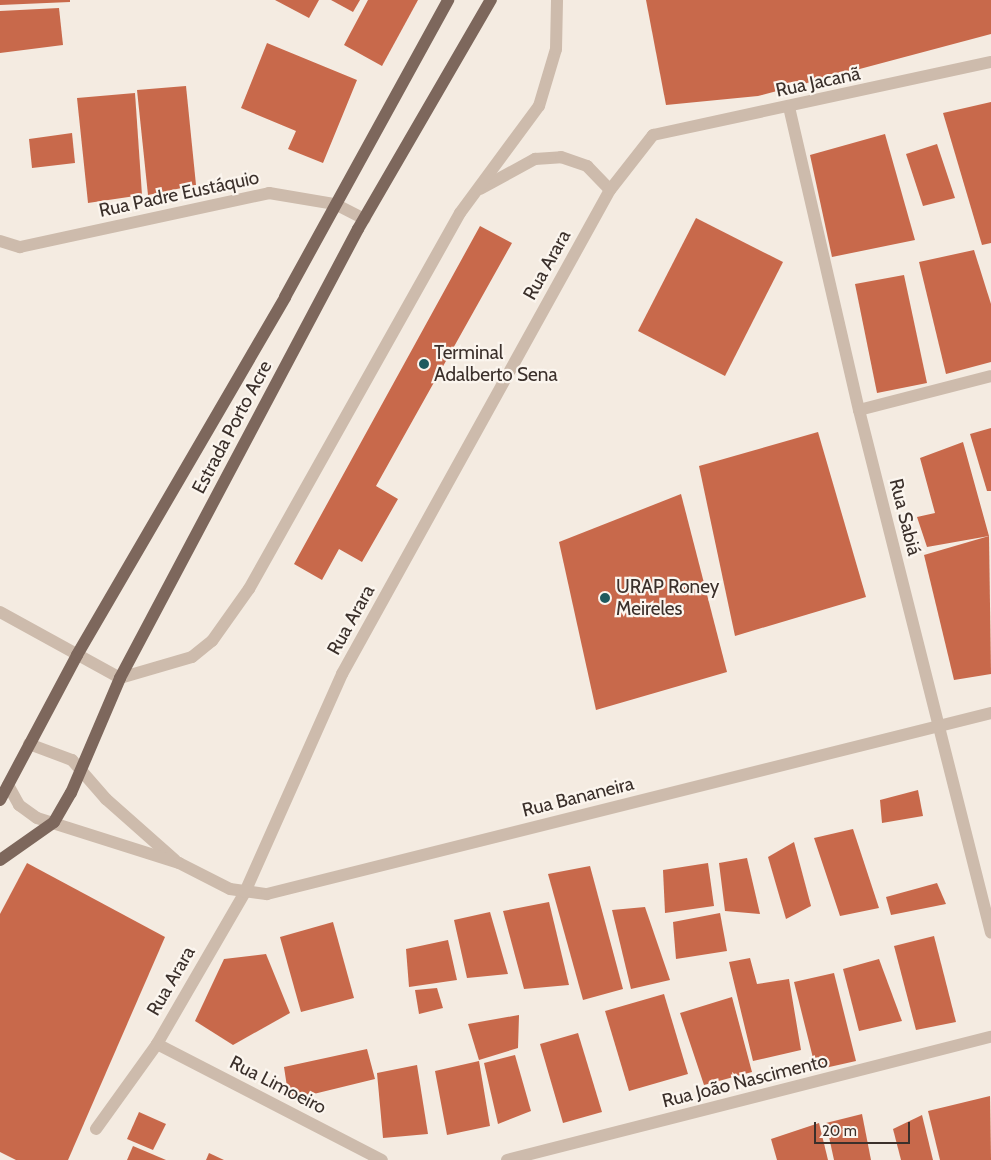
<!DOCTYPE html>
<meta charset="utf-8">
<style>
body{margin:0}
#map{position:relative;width:991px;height:1160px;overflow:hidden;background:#f4ebe1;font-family:Cabin,sans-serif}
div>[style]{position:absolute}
.building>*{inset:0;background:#c8694b}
.minor>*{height:12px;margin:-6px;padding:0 6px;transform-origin:6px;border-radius:6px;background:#cdbbac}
.major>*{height:12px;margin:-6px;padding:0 6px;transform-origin:6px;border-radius:6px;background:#7d675c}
.dots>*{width:14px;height:14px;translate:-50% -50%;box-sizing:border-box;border:2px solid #fbf5ee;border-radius:50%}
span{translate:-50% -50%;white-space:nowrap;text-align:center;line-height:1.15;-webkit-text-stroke:4.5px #fbf5ee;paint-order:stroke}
.street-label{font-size:19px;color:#3b302b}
.poi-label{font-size:19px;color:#3b302b}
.left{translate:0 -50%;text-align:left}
.scale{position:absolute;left:814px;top:1122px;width:96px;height:22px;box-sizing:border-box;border:2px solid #3b302b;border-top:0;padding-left:6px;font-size:15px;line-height:18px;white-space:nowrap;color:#3b302b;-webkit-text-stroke:4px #fbf5ee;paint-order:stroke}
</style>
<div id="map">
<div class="building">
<div style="clip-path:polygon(0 0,70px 0,70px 2px,0 5px)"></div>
<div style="clip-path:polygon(275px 0,319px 0,309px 18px)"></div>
<div style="clip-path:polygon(331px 0,360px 0,353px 12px)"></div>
<div style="clip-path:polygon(368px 0,418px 0,382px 66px,344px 45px)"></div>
<div style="clip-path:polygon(646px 0,991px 0,991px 34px,758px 96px,666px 105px)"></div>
<div style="clip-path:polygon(59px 8px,63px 45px,0 53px,0 11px)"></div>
<div style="clip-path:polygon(267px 43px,357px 80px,323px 163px,288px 149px,296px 131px,241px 108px)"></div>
<div style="clip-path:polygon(186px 86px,196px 185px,148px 195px,137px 90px)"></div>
<div style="clip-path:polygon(135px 93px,142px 195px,88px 203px,77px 98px)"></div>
<div style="clip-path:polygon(991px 102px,991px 243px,982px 245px,943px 113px)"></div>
<div style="clip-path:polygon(72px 133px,75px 163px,32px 168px,29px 139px)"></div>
<div style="clip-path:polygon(885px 134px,915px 240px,832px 257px,810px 155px)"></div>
<div style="clip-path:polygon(937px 144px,955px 198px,923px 206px,906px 154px)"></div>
<div style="clip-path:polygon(696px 218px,783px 262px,725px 376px,638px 331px)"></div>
<div style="clip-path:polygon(480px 226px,512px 243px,376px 486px,398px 499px,362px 562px,339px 549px,322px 580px,294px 564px)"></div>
<div style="clip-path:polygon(974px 250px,991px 304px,991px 362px,946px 374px,919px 262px)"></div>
<div style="clip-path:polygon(904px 275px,927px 383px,877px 393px,855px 284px)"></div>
<div style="clip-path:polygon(991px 428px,991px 491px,987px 491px,970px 434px)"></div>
<div style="clip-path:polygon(818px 432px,866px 597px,735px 636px,699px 466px)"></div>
<div style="clip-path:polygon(963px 442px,989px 536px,927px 547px,917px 517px,935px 513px,920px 458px)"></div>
<div style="clip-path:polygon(681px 494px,727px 672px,596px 710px,559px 542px)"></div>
<div style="clip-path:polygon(989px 536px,991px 674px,954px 680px,924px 555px)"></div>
<div style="clip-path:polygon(918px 790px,923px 816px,882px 823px,880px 800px)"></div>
<div style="clip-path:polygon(853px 829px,879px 908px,840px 916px,814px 838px)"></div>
<div style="clip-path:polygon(794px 842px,811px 906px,786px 919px,768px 857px)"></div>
<div style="clip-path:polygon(747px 858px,760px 914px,725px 911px,719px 863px)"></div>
<div style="clip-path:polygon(27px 863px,165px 937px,68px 1160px,16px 1160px,0 1152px,0 914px)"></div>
<div style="clip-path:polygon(708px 863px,714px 906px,665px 913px,663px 870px)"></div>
<div style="clip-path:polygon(590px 866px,623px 989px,583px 1000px,548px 874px)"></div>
<div style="clip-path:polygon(937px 883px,946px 904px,891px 915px,886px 897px)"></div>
<div style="clip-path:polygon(549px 902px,569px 985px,524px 989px,503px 911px)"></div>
<div style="clip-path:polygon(645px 907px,670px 980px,631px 989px,612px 910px)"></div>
<div style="clip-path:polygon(490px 912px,508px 974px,467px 978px,454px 920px)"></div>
<div style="clip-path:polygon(720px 913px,727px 951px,676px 959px,673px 922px)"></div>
<div style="clip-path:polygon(333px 922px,354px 998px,301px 1012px,280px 937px)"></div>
<div style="clip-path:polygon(934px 936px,956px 1022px,916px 1030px,894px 946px)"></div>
<div style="clip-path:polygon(448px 940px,457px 980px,409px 987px,406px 949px)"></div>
<div style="clip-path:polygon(266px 954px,290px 1013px,233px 1045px,195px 1021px,224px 959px)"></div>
<div style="clip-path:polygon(750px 958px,757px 984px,789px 979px,801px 1050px,753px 1061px,729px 962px)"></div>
<div style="clip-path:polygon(879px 959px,902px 1021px,859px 1031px,843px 969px)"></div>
<div style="clip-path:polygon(834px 973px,856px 1061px,816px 1070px,794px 982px)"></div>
<div style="clip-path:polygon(437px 988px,443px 1008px,419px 1014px,415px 990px)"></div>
<div style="clip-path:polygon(664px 994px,688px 1074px,629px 1091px,605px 1011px)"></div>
<div style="clip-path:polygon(732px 997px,752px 1072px,704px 1085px,680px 1013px)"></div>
<div style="clip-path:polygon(519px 1015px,518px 1048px,479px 1060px,468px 1024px)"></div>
<div style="clip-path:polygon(578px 1033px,602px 1112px,563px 1123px,540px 1044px)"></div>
<div style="clip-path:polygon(367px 1049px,375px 1079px,289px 1100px,284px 1067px)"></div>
<div style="clip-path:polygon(515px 1055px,531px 1111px,498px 1124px,484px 1063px)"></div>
<div style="clip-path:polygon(479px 1061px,490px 1126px,447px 1135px,435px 1071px)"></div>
<div style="clip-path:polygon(417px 1065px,428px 1134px,383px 1138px,377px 1073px)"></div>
<div style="clip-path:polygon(990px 1096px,991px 1160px,940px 1160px,928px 1111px)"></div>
<div style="clip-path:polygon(139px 1112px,166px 1124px,153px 1150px,127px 1139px)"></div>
<div style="clip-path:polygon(862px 1114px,871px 1160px,834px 1160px,826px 1123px)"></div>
<div style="clip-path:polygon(922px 1115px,933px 1160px,901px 1160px,893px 1129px)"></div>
<div style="clip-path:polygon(819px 1123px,828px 1160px,777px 1160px,771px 1139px)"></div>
<div style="clip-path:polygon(133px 1146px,166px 1160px,127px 1160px)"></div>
<div style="clip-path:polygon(209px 1153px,224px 1160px,206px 1160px)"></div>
</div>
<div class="minor">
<div style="left:789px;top:107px;width:311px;rotate:77deg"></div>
<div style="left:859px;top:410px;width:539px;rotate:75.83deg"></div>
<div style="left:480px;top:189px;width:63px;rotate:-28.6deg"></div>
<div style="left:535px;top:159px;width:26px;rotate:-4deg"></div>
<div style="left:561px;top:157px;width:28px;rotate:19deg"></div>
<div style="left:587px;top:166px;width:33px;rotate:46deg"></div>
<div style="left:0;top:241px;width:21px;rotate:17deg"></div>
<div style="left:20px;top:247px;width:255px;rotate:-12.2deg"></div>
<div style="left:269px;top:193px;width:67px;rotate:9.5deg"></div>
<div style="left:335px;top:204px;width:33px;rotate:27deg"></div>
<div style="left:859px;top:410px;width:136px;rotate:-14.4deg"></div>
<div style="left:0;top:612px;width:137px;rotate:28.8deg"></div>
<div style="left:120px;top:678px;width:75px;rotate:-16.3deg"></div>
<div style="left:192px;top:657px;width:26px;rotate:-39deg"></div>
<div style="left:212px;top:641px;width:64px;rotate:-54.6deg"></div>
<div style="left:249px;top:589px;width:431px;rotate:-60.7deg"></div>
<div style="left:460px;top:213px;width:133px;rotate:-53.6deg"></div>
<div style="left:539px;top:106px;width:59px;rotate:-73.4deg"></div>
<div style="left:556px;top:49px;width:49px;rotate:-88.8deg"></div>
<div style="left:29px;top:744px;width:46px;rotate:20.4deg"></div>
<div style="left:72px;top:760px;width:52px;rotate:48.9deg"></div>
<div style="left:106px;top:799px;width:92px;rotate:41.5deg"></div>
<div style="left:8px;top:785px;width:23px;rotate:61deg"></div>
<div style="left:19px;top:805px;width:22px;rotate:36deg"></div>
<div style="left:37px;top:818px;width:149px;rotate:17.6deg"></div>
<div style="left:179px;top:863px;width:57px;rotate:27deg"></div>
<div style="left:230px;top:889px;width:37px;rotate:8deg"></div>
<div style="left:267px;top:894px;width:746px;rotate:-14.04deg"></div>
<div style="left:157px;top:1044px;width:253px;rotate:27.3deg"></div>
<div style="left:96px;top:1129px;width:105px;rotate:-54.3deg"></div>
<div style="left:157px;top:1044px;width:176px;rotate:-59.9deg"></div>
<div style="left:245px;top:892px;width:239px;rotate:-66deg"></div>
<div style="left:342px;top:674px;width:553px;rotate:-61.03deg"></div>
<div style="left:610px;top:190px;width:70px;rotate:-52deg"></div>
<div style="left:653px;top:135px;width:346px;rotate:-12.2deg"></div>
<div style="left:507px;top:1160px;width:499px;rotate:-14.3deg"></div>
</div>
<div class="major">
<div style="left:0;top:800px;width:164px;rotate:-62deg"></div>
<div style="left:77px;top:655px;width:414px;rotate:-59.8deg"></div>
<div style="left:285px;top:297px;width:339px;rotate:-61.2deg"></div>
<div style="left:0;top:860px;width:66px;rotate:-35.1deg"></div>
<div style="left:54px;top:822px;width:34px;rotate:-60deg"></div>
<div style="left:71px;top:793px;width:125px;rotate:-66.9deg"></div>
<div style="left:120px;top:678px;width:508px;rotate:-62.07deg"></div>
<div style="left:358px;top:229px;width:265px;rotate:-59.9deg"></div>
</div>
<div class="dots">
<div style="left:424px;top:364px;background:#1f5a5e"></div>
<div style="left:605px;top:598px;background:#1f5a5e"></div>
</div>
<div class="street-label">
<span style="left:818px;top:82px;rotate:-12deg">Rua Jacanã</span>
<span style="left:179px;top:194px;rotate:-12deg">Rua Padre Eustáquio</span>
<span style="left:547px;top:265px;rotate:-61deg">Rua Arara</span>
<span style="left:232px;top:427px;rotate:-62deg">Estrada Porto Acre</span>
<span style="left:905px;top:517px;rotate:76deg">Rua Sabiá</span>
<span style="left:351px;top:620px;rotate:-61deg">Rua Arara</span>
<span style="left:578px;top:797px;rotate:-14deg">Rua Bananeira</span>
<span style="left:171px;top:981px;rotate:-60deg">Rua Arara</span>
<span style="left:745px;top:1081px;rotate:-14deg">Rua João Nascimento</span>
<span style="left:278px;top:1085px;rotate:27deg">Rua Limoeiro</span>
</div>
<div class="poi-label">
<span class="left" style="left:434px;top:364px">Terminal<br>Adalberto Sena</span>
<span class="left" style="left:616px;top:598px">URAP Roney<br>Meireles</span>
</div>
<div class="scale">20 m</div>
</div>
